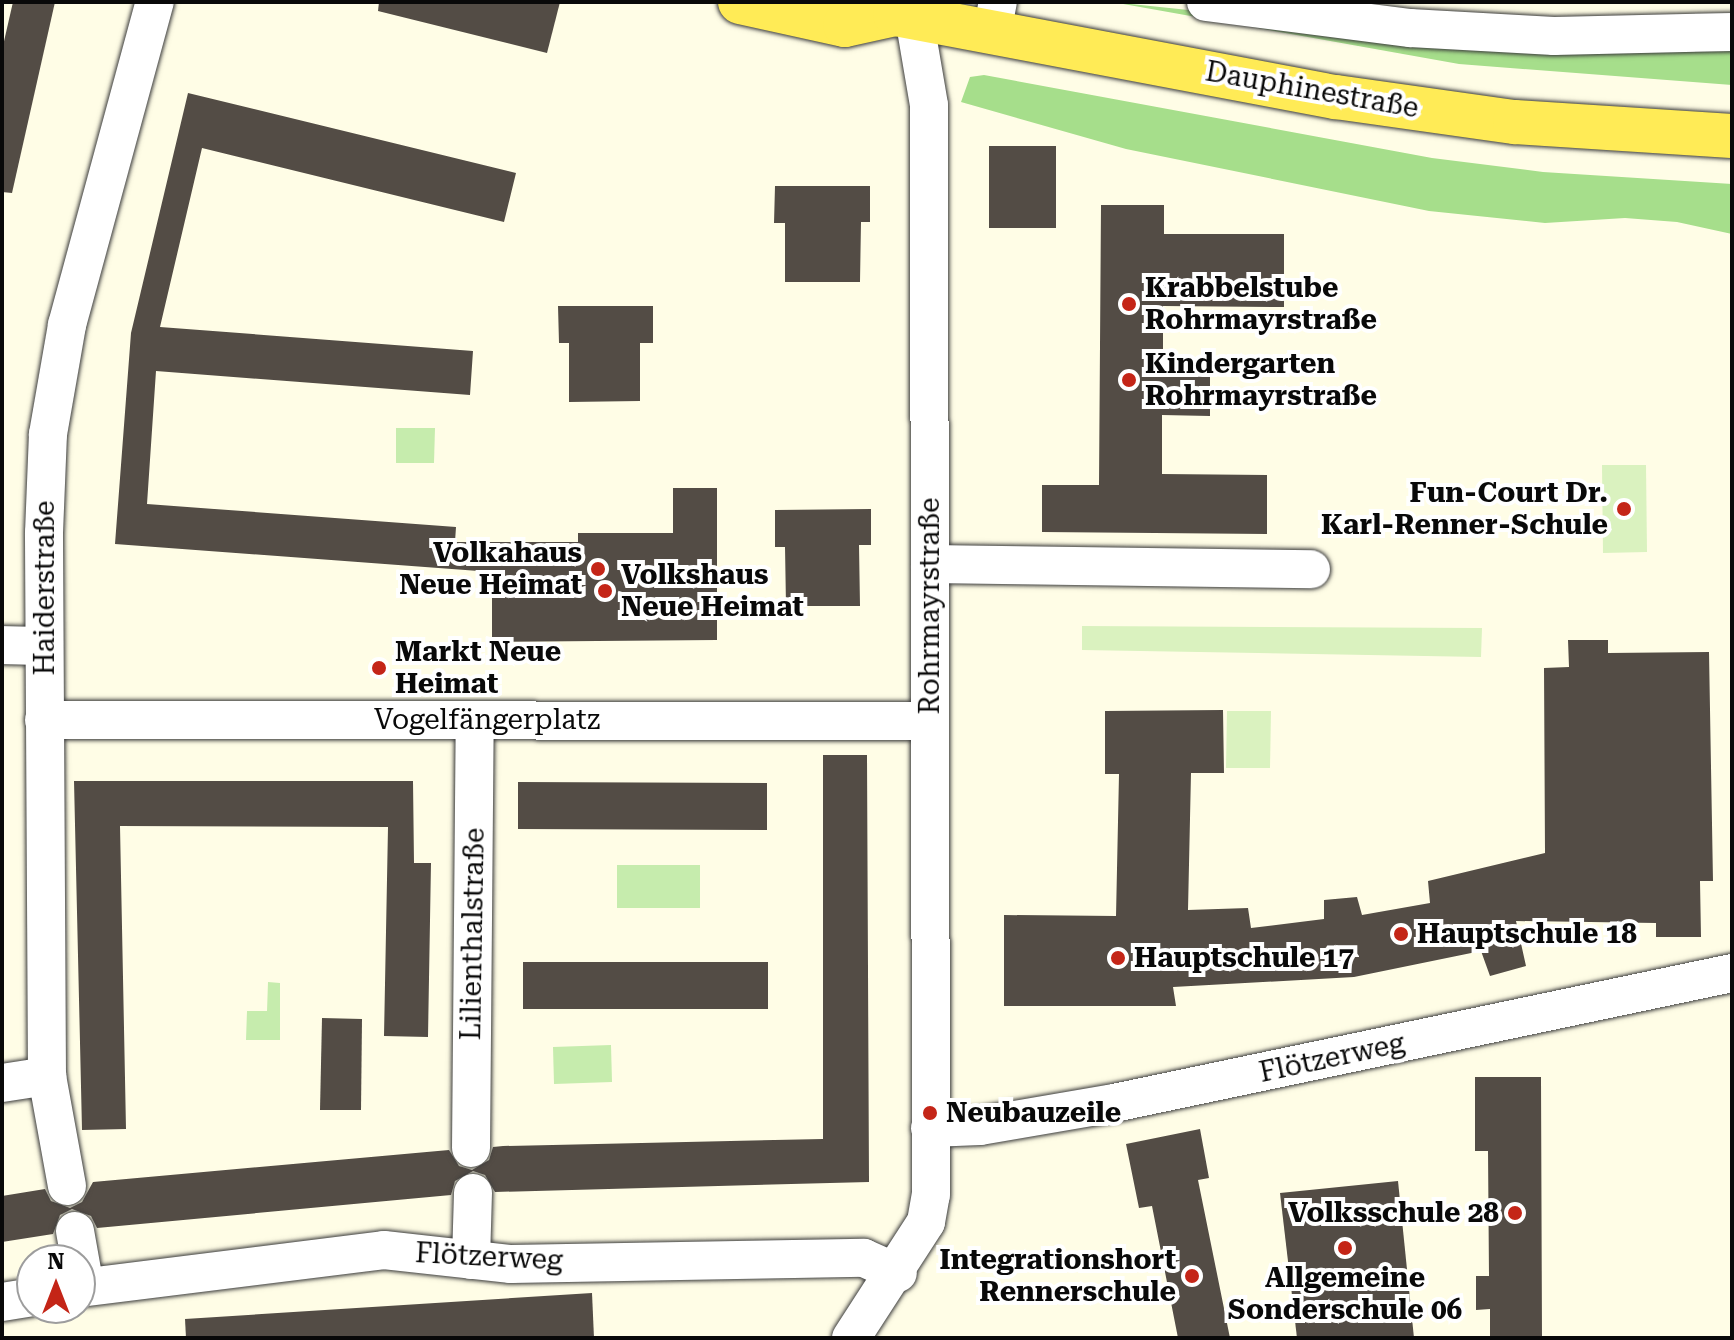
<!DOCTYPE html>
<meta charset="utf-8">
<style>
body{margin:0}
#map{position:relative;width:1734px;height:1340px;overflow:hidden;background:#fffde6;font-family:"Roboto Serif",serif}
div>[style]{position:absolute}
.green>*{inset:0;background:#c6ecad}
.forest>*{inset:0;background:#a6de8b}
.pitch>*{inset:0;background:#daf2bf}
.building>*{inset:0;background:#534c45}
.roads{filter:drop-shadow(0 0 2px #3c3c3c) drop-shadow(0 0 2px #3c3c3c)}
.minor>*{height:38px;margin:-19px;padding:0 19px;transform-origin:19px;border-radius:19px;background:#fff}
.major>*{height:44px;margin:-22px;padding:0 22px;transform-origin:22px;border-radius:22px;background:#ffeb56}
.dots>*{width:22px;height:22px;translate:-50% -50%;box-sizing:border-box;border:4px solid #fff;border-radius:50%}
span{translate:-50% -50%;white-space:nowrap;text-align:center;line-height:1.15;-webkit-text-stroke:8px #fff;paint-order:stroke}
.street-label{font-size:28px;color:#090909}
.poi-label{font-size:28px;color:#090909;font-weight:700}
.left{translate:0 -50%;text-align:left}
.right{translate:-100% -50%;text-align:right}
.frame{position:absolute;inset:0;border:4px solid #090909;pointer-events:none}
.north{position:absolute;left:16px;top:1244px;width:80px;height:80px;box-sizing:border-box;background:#fff;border:2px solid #9d9d9d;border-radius:50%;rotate:0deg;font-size:22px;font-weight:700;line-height:32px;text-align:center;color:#090909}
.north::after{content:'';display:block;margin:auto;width:28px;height:36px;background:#c42517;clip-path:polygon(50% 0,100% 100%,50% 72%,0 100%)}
</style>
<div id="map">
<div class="green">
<div style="clip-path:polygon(396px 428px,435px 428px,434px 463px,396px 463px)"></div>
<div style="clip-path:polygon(617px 865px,700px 865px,700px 908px,617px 908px)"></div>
<div style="clip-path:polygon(268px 982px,280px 983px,280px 1040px,246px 1040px,247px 1011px,267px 1011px)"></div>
<div style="clip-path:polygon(611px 1045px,612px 1082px,554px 1084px,553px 1047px)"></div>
</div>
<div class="forest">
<div style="clip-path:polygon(1112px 2px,1562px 49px,1732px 51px,1732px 85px,1459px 64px)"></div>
<div style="clip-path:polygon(984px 75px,1432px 158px,1543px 172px,1732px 184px,1732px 234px,1677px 222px,1625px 218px,1545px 223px,1429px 211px,1126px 149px,961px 102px,970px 77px)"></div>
</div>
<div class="pitch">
<div style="clip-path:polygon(1602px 465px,1646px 465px,1647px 552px,1603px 553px)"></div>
<div style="clip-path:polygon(1082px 626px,1482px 628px,1481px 657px,1082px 650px)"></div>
<div style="clip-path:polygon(1227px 711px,1271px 711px,1270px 768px,1226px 768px)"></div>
</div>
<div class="building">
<div style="clip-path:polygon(13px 2px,55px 2px,12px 193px,2px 192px,2px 50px)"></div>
<div style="clip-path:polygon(379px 2px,560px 2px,547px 53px,378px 11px)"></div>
<div style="clip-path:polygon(188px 93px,516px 173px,504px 222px,202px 148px,160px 327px,473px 351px,470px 395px,156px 371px,147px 504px,456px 527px,455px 542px,578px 542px,578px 533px,673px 533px,673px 488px,717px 488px,717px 640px,492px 642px,492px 572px,115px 544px,131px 333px)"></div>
<div style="clip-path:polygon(989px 146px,1056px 146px,1056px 228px,989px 228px)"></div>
<div style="clip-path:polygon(775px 186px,870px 186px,870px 222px,861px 222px,860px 282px,785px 282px,785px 223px,774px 223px)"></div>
<div style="clip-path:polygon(1101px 205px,1164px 205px,1164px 234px,1284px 234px,1284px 307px,1163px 306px,1163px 376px,1210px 376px,1210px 416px,1162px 415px,1162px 474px,1267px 475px,1267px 534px,1042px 532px,1042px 485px,1099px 485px)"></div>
<div style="clip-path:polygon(558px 306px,653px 306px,653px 343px,640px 343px,640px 401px,569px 402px,569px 343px,559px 343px)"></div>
<div style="clip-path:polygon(871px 509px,871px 545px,859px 545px,860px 606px,786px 606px,785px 547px,775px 547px,775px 510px)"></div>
<div style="clip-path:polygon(1568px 640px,1608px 640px,1608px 653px,1709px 652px,1713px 881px,1700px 881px,1701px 937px,1656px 937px,1656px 923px,1516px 921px,1526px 966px,1490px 976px,1481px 951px,1354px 977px,1173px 987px,1176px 1006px,1004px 1006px,1004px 915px,1116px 916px,1119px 774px,1105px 774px,1105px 711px,1223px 710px,1224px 773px,1191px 773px,1188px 910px,1248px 908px,1251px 928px,1324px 919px,1324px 900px,1357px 897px,1362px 915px,1430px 903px,1428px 881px,1545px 853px,1544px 668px,1569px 667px)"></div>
<div style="clip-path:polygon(823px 755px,867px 755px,869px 1182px,495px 1192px,485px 1175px,473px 1171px,455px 1181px,451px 1195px,97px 1228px,91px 1216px,72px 1209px,60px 1215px,53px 1234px,2px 1242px,2px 1196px,45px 1189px,51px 1201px,70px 1208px,82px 1202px,93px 1182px,449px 1150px,459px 1166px,472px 1170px,489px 1160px,493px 1147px,503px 1146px,823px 1139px)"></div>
<div style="clip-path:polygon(74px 781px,413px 781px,414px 863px,431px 863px,428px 1037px,384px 1036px,388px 827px,120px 826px,126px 1129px,82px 1130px)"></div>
<div style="clip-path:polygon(518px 782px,767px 783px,767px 830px,518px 829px)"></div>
<div style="clip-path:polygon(523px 962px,768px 962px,768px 1009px,523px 1009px)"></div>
<div style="clip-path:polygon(322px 1018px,362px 1019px,361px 1110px,320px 1110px)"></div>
<div style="clip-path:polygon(1475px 1077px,1541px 1077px,1542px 1338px,1490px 1338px,1490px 1309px,1476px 1310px,1476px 1276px,1489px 1276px,1488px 1151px,1475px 1151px)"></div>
<div style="clip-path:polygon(1200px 1129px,1209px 1178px,1198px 1180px,1230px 1338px,1178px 1338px,1152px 1206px,1139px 1208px,1126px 1144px)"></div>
<div style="clip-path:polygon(1398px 1181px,1414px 1338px,1297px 1338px,1280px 1193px)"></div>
<div style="clip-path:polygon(592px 1293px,594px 1338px,186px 1338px,185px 1319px)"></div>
</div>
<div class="roads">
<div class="minor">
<div style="left:1206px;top:2px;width:206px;rotate:7.3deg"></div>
<div style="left:1410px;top:28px;width:144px;rotate:3.2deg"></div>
<div style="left:1554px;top:36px;width:178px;rotate:-1.3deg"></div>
<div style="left:992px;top:32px;width:31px;rotate:-79deg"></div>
<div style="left:930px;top:564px;width:381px;rotate:0.8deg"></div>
<div style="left:2px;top:645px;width:42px;rotate:1.4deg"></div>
<div style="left:44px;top:720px;width:886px;rotate:0.06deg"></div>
<div style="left:2px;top:1083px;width:46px;rotate:-8.8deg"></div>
<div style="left:930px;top:1128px;width:50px;rotate:-2.3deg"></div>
<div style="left:980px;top:1126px;width:136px;rotate:-9.7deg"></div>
<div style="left:1114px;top:1103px;width:632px;rotate:-11.88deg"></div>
<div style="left:471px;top:1148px;width:428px;rotate:-89.5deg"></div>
<div style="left:67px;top:1186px;width:112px;rotate:-100.3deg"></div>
<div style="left:47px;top:1076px;width:543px;rotate:-90.32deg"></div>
<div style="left:44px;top:533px;width:99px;rotate:-87.7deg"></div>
<div style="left:48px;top:434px;width:111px;rotate:-80.1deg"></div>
<div style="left:67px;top:325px;width:335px;rotate:-74.8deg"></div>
<div style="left:75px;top:1231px;width:57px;rotate:79.9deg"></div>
<div style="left:471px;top:1260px;width:67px;rotate:-88.3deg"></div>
<div style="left:80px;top:1288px;width:306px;rotate:-7.1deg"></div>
<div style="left:384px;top:1250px;width:128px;rotate:6.3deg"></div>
<div style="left:511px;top:1264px;width:353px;rotate:-1deg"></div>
<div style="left:864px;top:1258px;width:37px;rotate:24deg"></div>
<div style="left:2px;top:1302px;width:30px;rotate:-9deg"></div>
<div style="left:851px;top:1338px;width:138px;rotate:-57.1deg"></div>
<div style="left:926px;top:1222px;width:27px;rotate:-80deg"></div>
<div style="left:931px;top:1195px;width:1090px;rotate:-90.11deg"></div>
<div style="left:929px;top:105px;width:89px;rotate:-99.7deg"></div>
</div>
<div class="major">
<div style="left:740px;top:2px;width:107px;rotate:12.4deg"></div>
<div style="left:845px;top:25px;width:51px;rotate:-12.4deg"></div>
<div style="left:895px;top:14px;width:449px;rotate:10.7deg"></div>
<div style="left:1336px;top:97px;width:181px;rotate:8deg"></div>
<div style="left:1515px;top:122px;width:217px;rotate:3.7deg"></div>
</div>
</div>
<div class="dots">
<div style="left:1129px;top:304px;background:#c42517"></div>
<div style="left:1129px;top:380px;background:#c42517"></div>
<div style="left:1624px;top:509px;background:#c42517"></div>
<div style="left:598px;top:569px;background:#c42517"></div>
<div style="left:605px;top:591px;background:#c42517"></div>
<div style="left:379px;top:668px;background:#c42517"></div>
<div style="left:1401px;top:934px;background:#c42517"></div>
<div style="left:1118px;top:958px;background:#c42517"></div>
<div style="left:930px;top:1113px;background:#c42517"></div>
<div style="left:1515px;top:1213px;background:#c42517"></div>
<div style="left:1345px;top:1248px;background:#c42517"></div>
<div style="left:1192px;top:1276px;background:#c42517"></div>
</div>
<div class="street-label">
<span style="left:1312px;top:90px;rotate:10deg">Dauphinestraße</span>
<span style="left:45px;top:588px;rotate:-90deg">Haiderstraße</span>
<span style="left:930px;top:606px;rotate:-90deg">Rohrmayrstraße</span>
<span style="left:487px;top:720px">Vogelfängerplatz</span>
<span style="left:473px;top:934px;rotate:-89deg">Lilienthalstraße</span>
<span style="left:1332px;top:1058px;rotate:-12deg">Flötzerweg</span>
<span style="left:489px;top:1257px;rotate:3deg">Flötzerweg</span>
</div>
<div class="poi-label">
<span class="left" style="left:1145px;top:304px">Krabbelstube<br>Rohrmayrstraße</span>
<span class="left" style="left:1145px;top:380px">Kindergarten<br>Rohrmayrstraße</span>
<span class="right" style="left:1608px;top:509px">Fun-Court Dr.<br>Karl-Renner-Schule</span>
<span class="right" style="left:582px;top:569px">Volkahaus<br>Neue Heimat</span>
<span class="left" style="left:621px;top:591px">Volkshaus<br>Neue Heimat</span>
<span class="left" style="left:395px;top:668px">Markt Neue<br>Heimat</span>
<span class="left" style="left:1417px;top:934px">Hauptschule 18</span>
<span class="left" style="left:1134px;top:958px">Hauptschule 17</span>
<span class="left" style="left:946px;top:1113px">Neubauzeile</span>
<span class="right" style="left:1499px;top:1213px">Volksschule 28</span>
<span class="right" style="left:1176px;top:1276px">Integrationshort<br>Rennerschule</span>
<span style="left:1345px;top:1294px">Allgemeine<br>Sonderschule 06</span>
</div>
<div class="frame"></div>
<div class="north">N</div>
</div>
